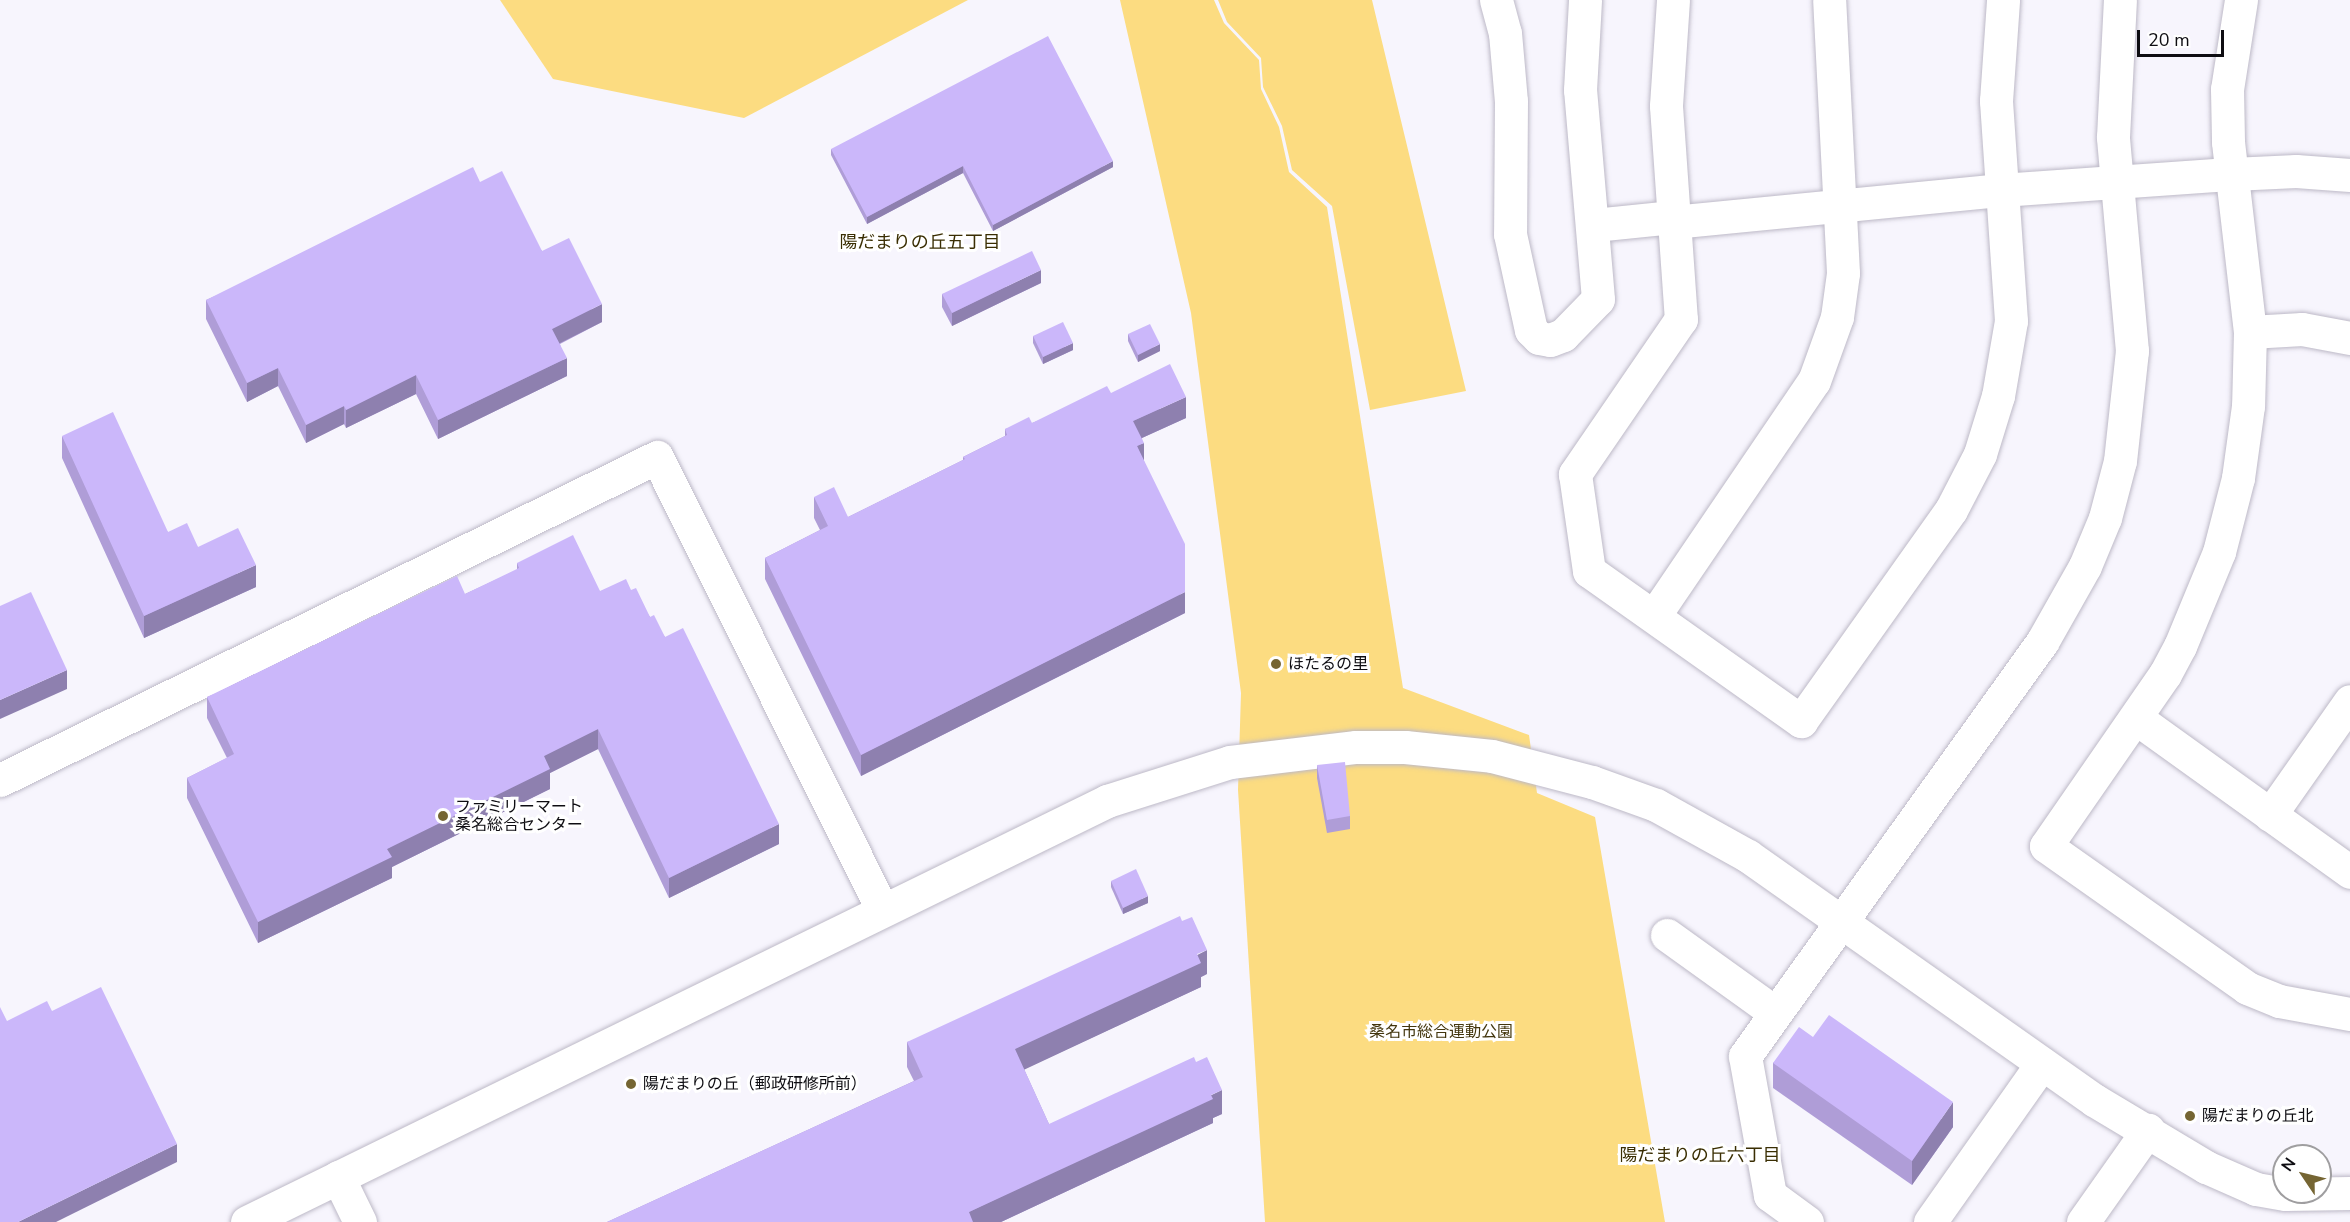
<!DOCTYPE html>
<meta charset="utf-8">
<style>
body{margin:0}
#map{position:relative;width:2350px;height:1222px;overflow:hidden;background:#f7f5fd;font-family:"Nunito Sans","Noto Sans JP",sans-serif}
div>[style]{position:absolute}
.green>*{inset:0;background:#fcdc81}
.roads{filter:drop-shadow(0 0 2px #bdb9c7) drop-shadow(0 0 2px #bdb9c7)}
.minor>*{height:33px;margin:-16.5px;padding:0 16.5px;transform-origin:16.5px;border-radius:16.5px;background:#fff}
.wall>*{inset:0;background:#af9dd7}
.shaded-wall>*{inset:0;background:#8e80af}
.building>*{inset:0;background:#cbb7fa}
.dots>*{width:16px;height:16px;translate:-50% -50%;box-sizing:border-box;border:3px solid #fff;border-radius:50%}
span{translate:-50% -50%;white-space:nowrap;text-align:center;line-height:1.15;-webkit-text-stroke:6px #fff;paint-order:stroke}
.poi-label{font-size:16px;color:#0e0d12}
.left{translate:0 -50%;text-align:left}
.park-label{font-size:16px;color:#43360e}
.neighbourhood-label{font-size:18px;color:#3a2e03}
.north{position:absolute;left:2272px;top:1144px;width:60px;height:60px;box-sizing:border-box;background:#fff;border:2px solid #9f9ea0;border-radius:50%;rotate:305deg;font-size:16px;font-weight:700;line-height:24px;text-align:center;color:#0e0d12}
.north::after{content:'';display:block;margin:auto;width:21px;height:27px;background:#756533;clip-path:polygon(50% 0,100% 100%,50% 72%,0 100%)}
.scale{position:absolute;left:2137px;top:30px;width:87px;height:27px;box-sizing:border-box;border:3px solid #0e0d12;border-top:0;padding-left:8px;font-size:18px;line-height:21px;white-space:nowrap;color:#0e0d12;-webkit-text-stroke:4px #fff;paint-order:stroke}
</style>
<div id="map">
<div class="green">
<div style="clip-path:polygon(500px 0,968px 0,744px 118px,553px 79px)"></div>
<div style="clip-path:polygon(1120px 0,1214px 0,1224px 23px,1259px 60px,1261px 89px,1279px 127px,1289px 172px,1327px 207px,1403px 688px,1529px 735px,1537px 793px,1595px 817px,1665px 1222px,1265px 1222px,1238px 790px,1241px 693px,1191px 313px)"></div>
<div style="clip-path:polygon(1218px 0,1372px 0,1466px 391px,1370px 410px,1332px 206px,1292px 170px,1282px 126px,1263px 87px,1261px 58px,1227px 22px)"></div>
</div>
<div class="roads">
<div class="minor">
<div style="left:1496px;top:0;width:34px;rotate:75deg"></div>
<div style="left:1505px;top:33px;width:68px;rotate:85deg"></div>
<div style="left:1511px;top:101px;width:133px;rotate:90.4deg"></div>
<div style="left:1510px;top:234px;width:98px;rotate:77.7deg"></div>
<div style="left:1531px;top:330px;width:11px;rotate:45deg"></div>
<div style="left:1539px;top:338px;width:11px;rotate:10deg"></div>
<div style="left:1550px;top:340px;width:14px;rotate:-21deg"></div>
<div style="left:1563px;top:335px;width:50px;rotate:-45.8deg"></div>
<div style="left:1598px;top:299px;width:210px;rotate:-94.9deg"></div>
<div style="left:1580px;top:90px;width:90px;rotate:-86.8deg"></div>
<div style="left:1673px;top:0;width:106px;rotate:93.8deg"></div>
<div style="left:1666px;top:106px;width:214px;rotate:86deg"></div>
<div style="left:1681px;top:319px;width:188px;rotate:124.4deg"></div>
<div style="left:1575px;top:474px;width:98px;rotate:81.8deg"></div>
<div style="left:1589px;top:571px;width:260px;rotate:35.3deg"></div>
<div style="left:1801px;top:721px;width:259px;rotate:-54.6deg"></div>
<div style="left:1951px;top:510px;width:63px;rotate:-62.6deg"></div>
<div style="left:1980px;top:454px;width:61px;rotate:-72.8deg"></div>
<div style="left:1998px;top:396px;width:76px;rotate:-80.2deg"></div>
<div style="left:2011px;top:321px;width:221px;rotate:-93.9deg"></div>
<div style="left:1996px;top:101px;width:101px;rotate:-86deg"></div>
<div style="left:2241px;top:0;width:90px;rotate:98.9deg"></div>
<div style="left:2227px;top:89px;width:53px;rotate:88.9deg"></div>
<div style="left:2228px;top:142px;width:191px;rotate:83.4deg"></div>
<div style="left:2250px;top:332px;width:74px;rotate:91.5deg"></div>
<div style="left:2248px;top:406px;width:73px;rotate:97.9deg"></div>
<div style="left:2238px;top:478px;width:76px;rotate:104.4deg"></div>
<div style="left:2219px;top:552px;width:102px;rotate:112.5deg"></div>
<div style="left:2180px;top:646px;width:32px;rotate:118deg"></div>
<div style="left:2165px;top:674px;width:209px;rotate:124.7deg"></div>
<div style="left:2046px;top:846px;width:246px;rotate:35.2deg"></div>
<div style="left:2247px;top:988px;width:35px;rotate:22deg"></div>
<div style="left:2279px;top:1001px;width:72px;rotate:10.4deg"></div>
<div style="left:1673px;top:222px;width:330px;rotate:-5.6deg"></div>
<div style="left:2001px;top:190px;width:232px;rotate:-4deg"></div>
<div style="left:2232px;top:174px;width:64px;rotate:-2.7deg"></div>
<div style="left:2296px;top:171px;width:54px;rotate:4.2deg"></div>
<div style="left:1594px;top:225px;width:79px;rotate:-5.8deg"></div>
<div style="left:2250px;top:332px;width:52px;rotate:-3.3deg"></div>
<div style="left:2302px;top:329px;width:49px;rotate:10.6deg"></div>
<div style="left:1654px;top:616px;width:284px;rotate:-55.8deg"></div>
<div style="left:1814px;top:381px;width:68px;rotate:-70.2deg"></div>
<div style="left:1837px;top:317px;width:44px;rotate:-82.2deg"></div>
<div style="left:1843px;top:273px;width:273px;rotate:-92.9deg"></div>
<div style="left:2136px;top:718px;width:264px;rotate:35.7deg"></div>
<div style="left:0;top:780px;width:732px;rotate:-26.18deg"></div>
<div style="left:657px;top:457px;width:505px;rotate:63.54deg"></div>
<div style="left:2270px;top:815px;width:139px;rotate:-54.9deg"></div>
<div style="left:1667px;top:935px;width:132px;rotate:35.7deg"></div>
<div style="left:338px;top:1177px;width:50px;rotate:63.9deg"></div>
<div style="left:247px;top:1222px;width:958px;rotate:-26.08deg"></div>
<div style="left:1107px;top:801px;width:129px;rotate:-17.6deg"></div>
<div style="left:1230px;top:762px;width:127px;rotate:-6.8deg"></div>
<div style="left:1356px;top:747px;width:49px"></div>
<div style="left:1405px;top:747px;width:87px;rotate:5.9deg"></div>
<div style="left:1492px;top:756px;width:103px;rotate:14.6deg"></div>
<div style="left:1592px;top:782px;width:68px;rotate:19.8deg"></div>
<div style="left:1656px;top:805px;width:105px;rotate:29deg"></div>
<div style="left:1748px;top:856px;width:423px;rotate:35.2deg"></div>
<div style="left:2094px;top:1100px;width:131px;rotate:30.9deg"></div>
<div style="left:2206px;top:1167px;width:55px;rotate:23.7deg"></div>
<div style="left:2256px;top:1189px;width:29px;rotate:10deg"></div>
<div style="left:2285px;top:1194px;width:65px;rotate:-0.9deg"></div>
<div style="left:1807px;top:1222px;width:46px;rotate:-143.9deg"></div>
<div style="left:1770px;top:1195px;width:141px;rotate:-100.2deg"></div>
<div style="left:1745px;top:1056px;width:510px;rotate:-54.34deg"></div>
<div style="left:2042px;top:642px;width:87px;rotate:-60.5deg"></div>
<div style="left:2085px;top:566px;width:52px;rotate:-67.4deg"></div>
<div style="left:2105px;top:518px;width:59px;rotate:-75.3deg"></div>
<div style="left:2120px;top:461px;width:111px;rotate:-83.8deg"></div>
<div style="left:2132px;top:351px;width:215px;rotate:-95.1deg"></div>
<div style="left:2113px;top:137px;width:137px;rotate:-87.1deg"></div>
<div style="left:1930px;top:1222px;width:194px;rotate:-54.8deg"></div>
<div style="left:2083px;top:1222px;width:113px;rotate:-54.8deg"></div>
</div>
</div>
<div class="wall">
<div style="clip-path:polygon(831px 149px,1113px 167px,993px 231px,963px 173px,867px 224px,831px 155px)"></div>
<div style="clip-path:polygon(480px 182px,542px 251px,602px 322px,560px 344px,567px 376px,438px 439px,416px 394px,346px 428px,344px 424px,306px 443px,278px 386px,247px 402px,206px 319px,206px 300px)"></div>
<div style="clip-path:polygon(1041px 283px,952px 326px,942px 307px,942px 294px)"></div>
<div style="clip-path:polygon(1128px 334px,1160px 351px,1138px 362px,1128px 341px)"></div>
<div style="clip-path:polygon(1033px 336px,1073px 350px,1043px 364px,1033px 343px)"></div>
<div style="clip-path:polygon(1111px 393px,1186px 418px,1142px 438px,1144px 461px,1185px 613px,861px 776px,765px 579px,765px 558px,820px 530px,814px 518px,814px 497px,848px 517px,963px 460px,963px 457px,1005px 436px,1005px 429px,1032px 423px)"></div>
<div style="clip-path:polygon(62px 436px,168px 532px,198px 547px,256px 587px,144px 638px,62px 458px)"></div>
<div style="clip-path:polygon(517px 563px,600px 591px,631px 590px,650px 617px,665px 637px,779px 844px,669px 898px,598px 749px,550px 773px,550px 789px,392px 867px,392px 878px,258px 943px,187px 798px,187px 778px,227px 758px,207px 718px,207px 697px,465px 594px,517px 570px)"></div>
<div style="clip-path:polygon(1317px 765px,1350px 816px,1350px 829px,1327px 833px,1317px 778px)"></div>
<div style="clip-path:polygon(1111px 881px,1148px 903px,1123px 914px,1111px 887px)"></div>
<div style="clip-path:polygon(1207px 974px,1201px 977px,1201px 987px,1024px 1069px,1049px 1124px,1222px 1114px,1213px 1118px,1213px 1123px,1001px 1222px,607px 1222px,914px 1081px,907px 1067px,907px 1042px)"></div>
<div style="clip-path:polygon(1813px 1037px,1953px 1127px,1912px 1185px,1773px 1088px,1773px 1063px)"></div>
</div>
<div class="shaded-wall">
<div style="clip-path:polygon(1113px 161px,1113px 167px,993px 231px,993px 225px)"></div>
<div style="clip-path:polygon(963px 166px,963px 173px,867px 224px,867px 217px)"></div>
<div style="clip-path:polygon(1041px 270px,1041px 283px,952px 326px,952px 313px)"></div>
<div style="clip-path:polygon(602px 304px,602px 322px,552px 347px,552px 329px)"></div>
<div style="clip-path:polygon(1073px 343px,1073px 350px,1043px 364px,1043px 357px)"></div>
<div style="clip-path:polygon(1160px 344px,1160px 351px,1138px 362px,1138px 355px)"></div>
<div style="clip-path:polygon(567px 358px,567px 376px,438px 439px,438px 420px)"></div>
<div style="clip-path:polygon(278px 368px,278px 386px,247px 402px,247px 383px)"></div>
<div style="clip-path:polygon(416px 375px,416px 394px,346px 428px,346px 410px)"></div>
<div style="clip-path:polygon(1186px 397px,1186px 418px,1133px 442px,1133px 421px)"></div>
<div style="clip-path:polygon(344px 406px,344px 424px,306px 443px,306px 425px)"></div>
<div style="clip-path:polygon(1144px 443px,1144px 464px,1137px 446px)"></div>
<div style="clip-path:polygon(256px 565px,256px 587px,144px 638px,144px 616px)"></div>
<div style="clip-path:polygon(1185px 592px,1185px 613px,861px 776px,861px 755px)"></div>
<div style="clip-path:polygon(67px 670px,67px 689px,0 719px,0 700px)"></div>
<div style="clip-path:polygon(598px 729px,598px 749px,550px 773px,550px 789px,392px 867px,392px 878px,258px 943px,258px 922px,387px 849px,544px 756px)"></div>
<div style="clip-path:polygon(779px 824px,779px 844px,669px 898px,669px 878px)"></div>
<div style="clip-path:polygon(1148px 896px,1148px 903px,1123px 914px,1123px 908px)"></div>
<div style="clip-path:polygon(1207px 950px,1207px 974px,1201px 977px,1201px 987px,1015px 1074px,1015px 1049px)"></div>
<div style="clip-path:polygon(1222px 1090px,1222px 1114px,1213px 1118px,1213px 1123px,1001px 1222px,969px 1222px,969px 1212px)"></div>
<div style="clip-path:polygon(1953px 1102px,1953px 1127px,1912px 1185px,1912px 1161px)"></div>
<div style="clip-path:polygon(177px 1144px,177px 1162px,56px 1222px,18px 1222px)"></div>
</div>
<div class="building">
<div style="clip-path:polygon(1048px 36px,1113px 161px,993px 225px,963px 166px,867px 217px,831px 149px)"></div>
<div style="clip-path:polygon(473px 167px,480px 182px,502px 171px,542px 251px,569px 238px,602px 304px,552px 329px,567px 358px,438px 420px,416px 375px,346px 410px,344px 406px,306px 425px,278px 368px,247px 383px,206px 300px)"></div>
<div style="clip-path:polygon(1032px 251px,1041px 270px,952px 313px,942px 294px)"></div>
<div style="clip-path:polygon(1063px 322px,1073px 343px,1043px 357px,1033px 336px)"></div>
<div style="clip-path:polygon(1150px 324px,1160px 344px,1138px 355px,1128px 334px)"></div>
<div style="clip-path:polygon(1170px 364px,1186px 397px,1133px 421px,1144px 443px,1137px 446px,1185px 544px,1185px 592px,861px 755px,765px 558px,828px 526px,814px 497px,834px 487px,848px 517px,965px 459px,963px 457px,1007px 435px,1005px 429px,1029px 417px,1032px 423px,1107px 386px,1111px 393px)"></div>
<div style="clip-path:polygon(113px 412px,168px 532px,187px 523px,198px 547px,238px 528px,256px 565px,144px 616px,62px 436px)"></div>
<div style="clip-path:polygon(573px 535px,600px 591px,626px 579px,631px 590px,636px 588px,650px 617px,654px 615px,665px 637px,683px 628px,779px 824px,669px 878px,598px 729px,544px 756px,550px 769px,387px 849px,392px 857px,258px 922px,187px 778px,234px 754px,207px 697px,457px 576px,465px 594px,519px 568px,517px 563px)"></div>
<div style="clip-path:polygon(31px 592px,67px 670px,0 700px,0 606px)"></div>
<div style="clip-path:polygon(1345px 762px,1350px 816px,1327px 820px,1317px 765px)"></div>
<div style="clip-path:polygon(1136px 869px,1148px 896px,1123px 908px,1111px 881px)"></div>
<div style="clip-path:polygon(1180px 916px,1182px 921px,1192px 917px,1207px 950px,1197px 954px,1201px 963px,1015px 1049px,1049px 1124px,1194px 1057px,1196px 1062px,1207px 1057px,1222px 1090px,1211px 1095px,1213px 1099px,969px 1212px,973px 1222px,607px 1222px,923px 1077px,907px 1042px)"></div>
<div style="clip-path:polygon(101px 987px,177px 1144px,18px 1222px,0 1222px,0 1007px,7px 1021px,47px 1001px,52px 1011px)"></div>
<div style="clip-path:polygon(1829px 1015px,1953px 1102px,1912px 1161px,1773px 1063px,1799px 1027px,1813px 1037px)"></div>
</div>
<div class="dots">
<div style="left:1276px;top:664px;background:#756533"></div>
<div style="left:443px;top:816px;background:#756533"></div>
<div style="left:631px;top:1084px;background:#756533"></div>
<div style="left:2190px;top:1116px;background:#756533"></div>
</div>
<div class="poi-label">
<span class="left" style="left:1288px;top:664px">ほたるの里</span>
<span class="left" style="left:455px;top:816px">ファミリーマート<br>桑名総合センター</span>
<span class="left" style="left:643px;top:1084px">陽だまりの丘（郵政研修所前）</span>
<span class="left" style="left:2202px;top:1116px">陽だまりの丘北</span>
</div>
<div class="park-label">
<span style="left:1441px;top:1032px">桑名市総合運動公園</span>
</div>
<div class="neighbourhood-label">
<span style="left:920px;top:242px">陽だまりの丘五丁目</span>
<span style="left:1700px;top:1155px">陽だまりの丘六丁目</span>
</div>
<div class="north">N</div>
<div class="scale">20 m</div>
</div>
